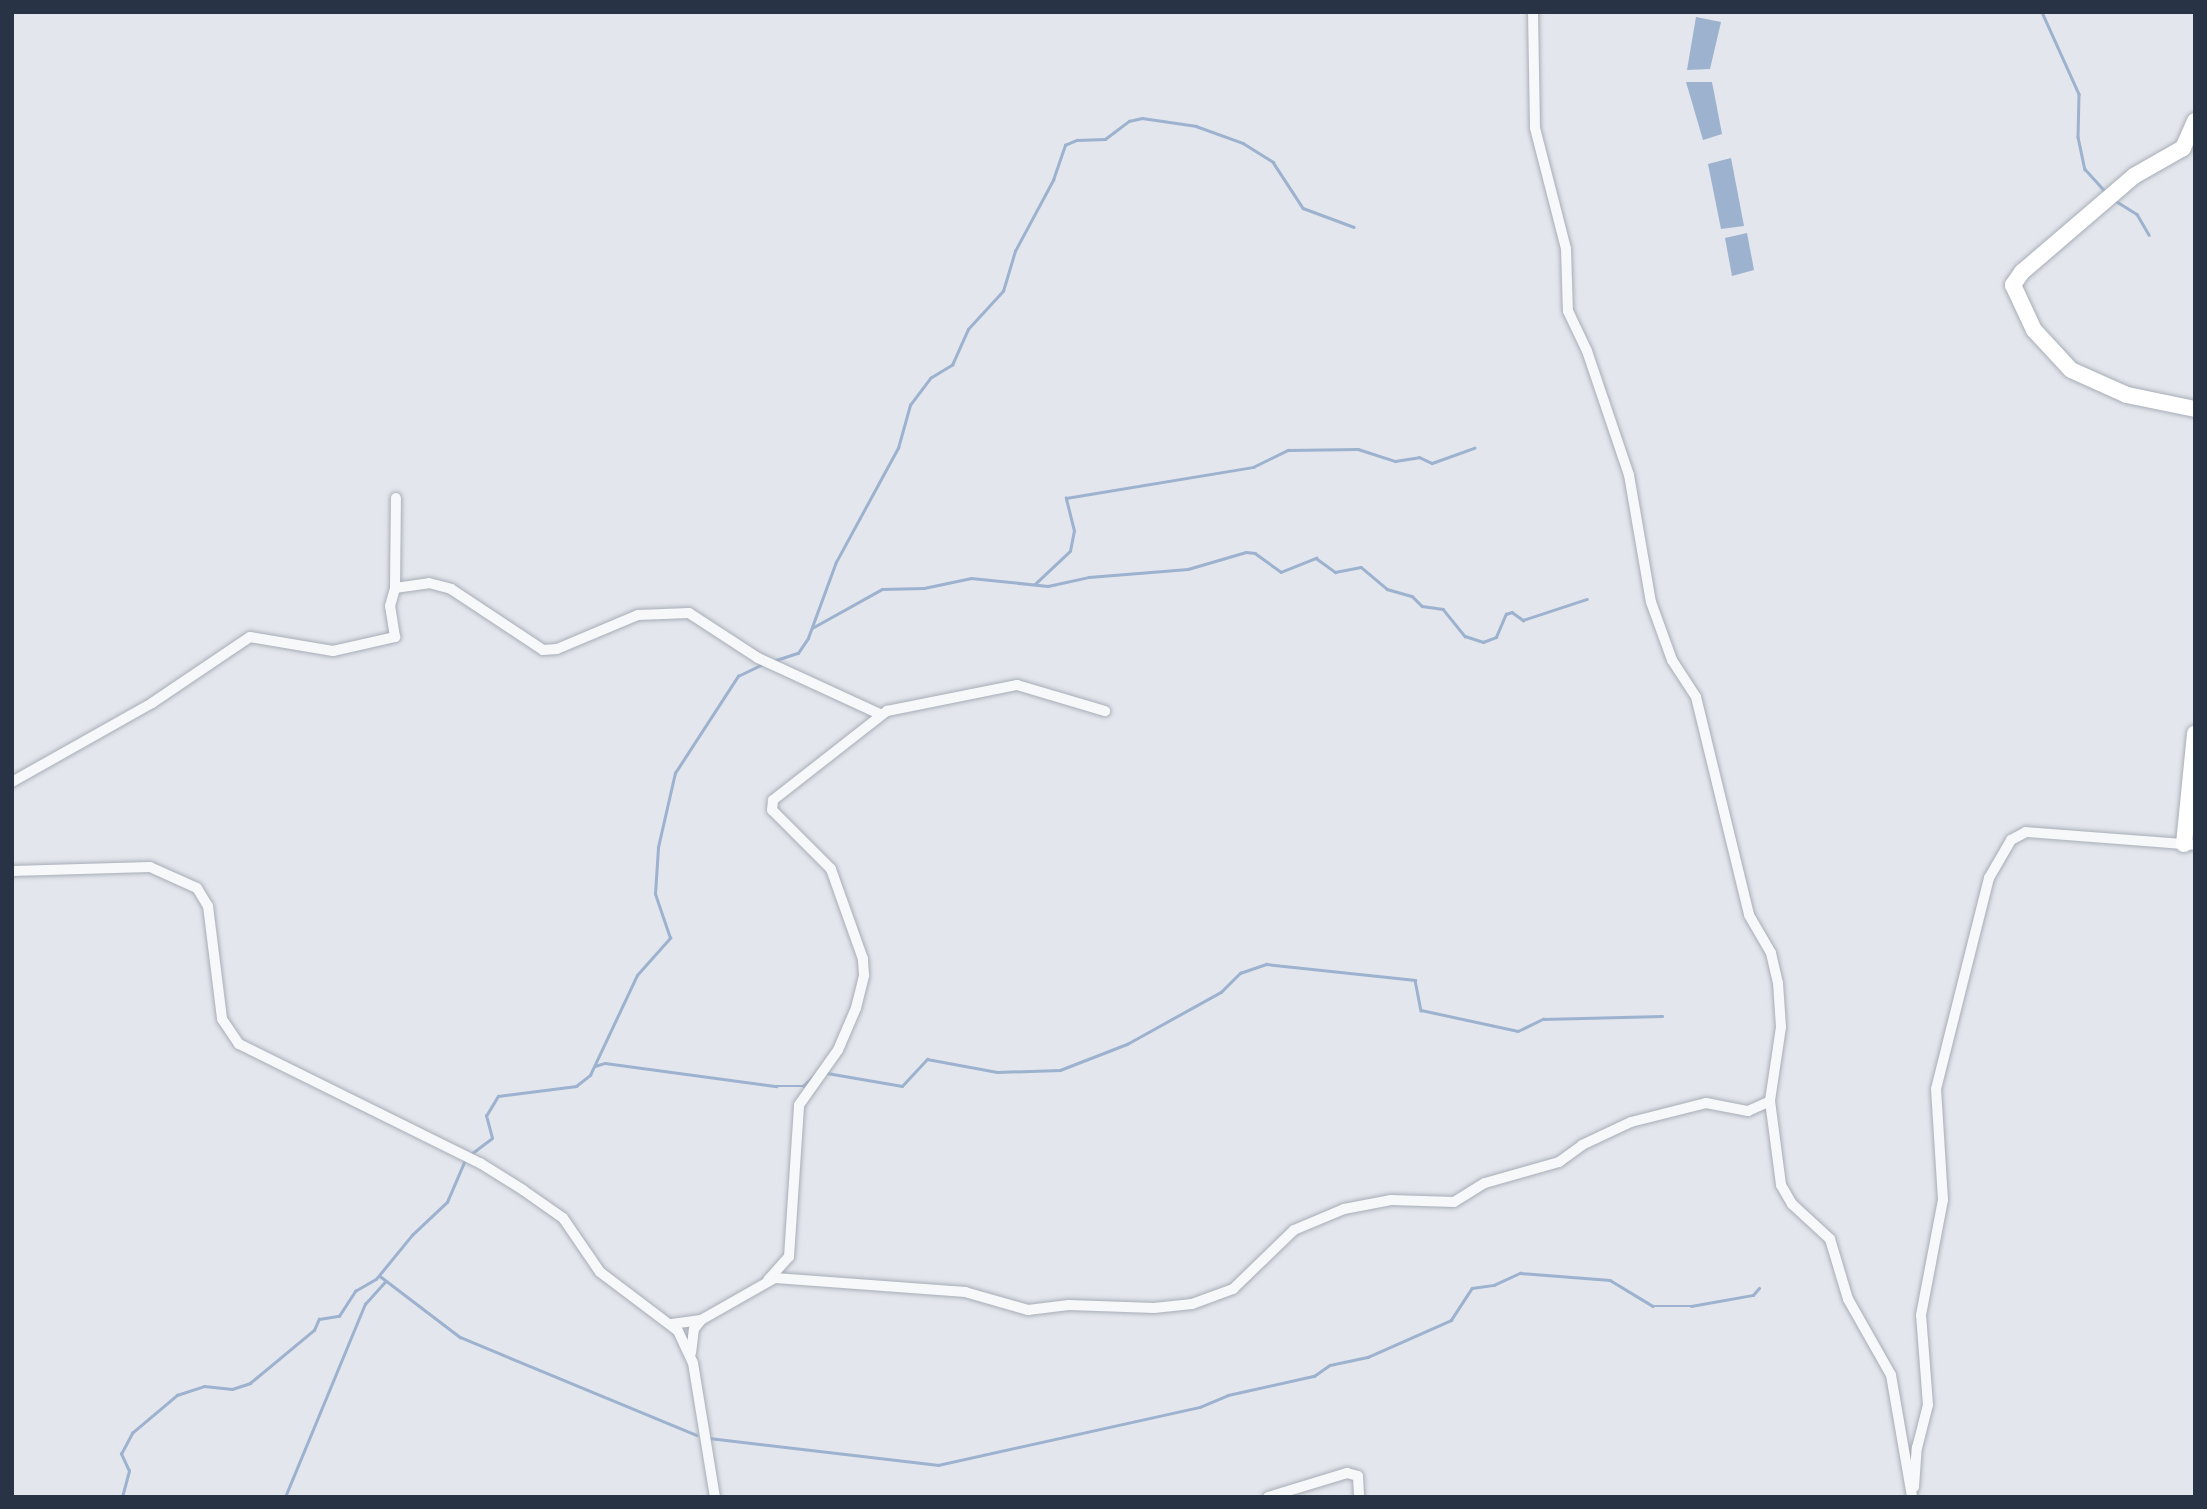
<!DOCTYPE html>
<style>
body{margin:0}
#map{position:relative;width:2207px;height:1509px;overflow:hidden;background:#e3e6ec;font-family:Roboto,sans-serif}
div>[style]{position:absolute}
.water>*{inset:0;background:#9cb2cf}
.stream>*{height:2.5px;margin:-1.25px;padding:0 1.25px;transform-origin:1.25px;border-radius:1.25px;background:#9cb2cf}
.roads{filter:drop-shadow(0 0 2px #a7adb7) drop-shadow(0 0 2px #a7adb7)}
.street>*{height:10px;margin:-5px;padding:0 5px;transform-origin:5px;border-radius:5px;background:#f6f8fa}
.secondary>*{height:16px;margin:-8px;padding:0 8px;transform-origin:8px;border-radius:8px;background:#fff}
span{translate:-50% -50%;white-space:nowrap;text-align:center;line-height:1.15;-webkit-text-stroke:5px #f3f5f9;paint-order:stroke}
.frame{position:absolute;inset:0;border:14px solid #293346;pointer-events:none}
</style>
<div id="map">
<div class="water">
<div style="clip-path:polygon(1696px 17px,1721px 22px,1710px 69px,1687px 70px)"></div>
<div style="clip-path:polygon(1686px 82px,1712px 82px,1722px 134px,1703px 140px)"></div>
<div style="clip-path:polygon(1731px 158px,1744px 226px,1721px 229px,1708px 164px)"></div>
<div style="clip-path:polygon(1747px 233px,1754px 270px,1732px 276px,1725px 238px)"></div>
</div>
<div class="stream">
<div style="left:2042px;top:12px;width:90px;rotate:65.7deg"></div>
<div style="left:2079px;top:94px;width:43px;rotate:91.3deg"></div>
<div style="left:2078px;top:137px;width:33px;rotate:78deg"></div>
<div style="left:2085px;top:169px;width:31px;rotate:48deg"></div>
<div style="left:2116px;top:201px;width:25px;rotate:32deg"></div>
<div style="left:2137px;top:214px;width:24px;rotate:60deg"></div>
<div style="left:1035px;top:584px;width:48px;rotate:-43.3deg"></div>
<div style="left:1070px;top:551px;width:20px;rotate:-79deg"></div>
<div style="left:1074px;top:531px;width:34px;rotate:-104deg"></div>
<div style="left:1066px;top:498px;width:190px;rotate:-9.4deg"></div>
<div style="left:1253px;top:467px;width:39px;rotate:-26deg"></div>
<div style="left:1288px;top:450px;width:70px;rotate:-0.8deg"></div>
<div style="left:1358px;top:449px;width:39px;rotate:18deg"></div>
<div style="left:1395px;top:461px;width:24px;rotate:-9deg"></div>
<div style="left:1419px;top:457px;width:14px;rotate:25deg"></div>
<div style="left:1432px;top:463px;width:45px;rotate:-19.7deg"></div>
<div style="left:812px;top:628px;width:80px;rotate:-29.1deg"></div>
<div style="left:882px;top:589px;width:42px;rotate:-1.4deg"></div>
<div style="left:924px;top:588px;width:48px;rotate:-12deg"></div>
<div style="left:971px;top:578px;width:77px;rotate:5.9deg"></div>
<div style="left:1048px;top:586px;width:42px;rotate:-12.4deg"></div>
<div style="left:1089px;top:577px;width:99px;rotate:-4.6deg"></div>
<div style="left:1188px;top:569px;width:60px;rotate:-16.3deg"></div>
<div style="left:1246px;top:552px;width:9px;rotate:6deg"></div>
<div style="left:1255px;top:553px;width:32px;rotate:36deg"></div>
<div style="left:1281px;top:572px;width:38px;rotate:-22deg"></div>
<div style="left:1316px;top:558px;width:24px;rotate:36deg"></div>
<div style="left:1335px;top:572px;width:26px;rotate:-11deg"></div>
<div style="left:1361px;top:567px;width:34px;rotate:40deg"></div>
<div style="left:1387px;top:589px;width:26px;rotate:16deg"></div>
<div style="left:1412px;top:596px;width:14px;rotate:45deg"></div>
<div style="left:1422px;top:606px;width:21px;rotate:8deg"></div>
<div style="left:1443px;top:609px;width:35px;rotate:51deg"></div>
<div style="left:1465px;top:636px;width:19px;rotate:18deg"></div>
<div style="left:1483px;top:642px;width:14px;rotate:-21deg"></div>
<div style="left:1496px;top:637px;width:25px;rotate:-67deg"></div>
<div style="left:1506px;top:614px;width:6px;rotate:-18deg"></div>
<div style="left:1512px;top:612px;width:14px;rotate:36deg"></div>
<div style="left:1523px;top:620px;width:67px;rotate:-18.2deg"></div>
<div style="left:773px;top:661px;width:26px;rotate:-18deg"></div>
<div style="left:798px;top:653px;width:18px;rotate:-56deg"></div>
<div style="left:808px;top:638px;width:81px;rotate:-69.8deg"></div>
<div style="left:836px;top:562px;width:130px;rotate:-61.5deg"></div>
<div style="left:898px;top:448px;width:45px;rotate:-74.4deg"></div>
<div style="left:910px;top:405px;width:34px;rotate:-53deg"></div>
<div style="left:930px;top:378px;width:26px;rotate:-31deg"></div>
<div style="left:952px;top:365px;width:39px;rotate:-66deg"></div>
<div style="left:968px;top:329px;width:52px;rotate:-47.4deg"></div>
<div style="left:1003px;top:291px;width:42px;rotate:-73.3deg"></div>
<div style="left:1015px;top:251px;width:81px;rotate:-61.8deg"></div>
<div style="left:1053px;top:180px;width:37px;rotate:-71deg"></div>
<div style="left:1065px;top:145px;width:13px;rotate:-23deg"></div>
<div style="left:1077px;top:140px;width:28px;rotate:-2deg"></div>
<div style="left:1105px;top:139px;width:30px;rotate:-37deg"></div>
<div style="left:1129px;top:121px;width:13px;rotate:-13deg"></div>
<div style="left:1142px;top:118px;width:55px;rotate:8.4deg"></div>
<div style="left:1196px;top:126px;width:50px;rotate:19.9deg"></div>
<div style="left:1243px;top:143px;width:36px;rotate:32deg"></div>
<div style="left:1273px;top:162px;width:55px;rotate:56.9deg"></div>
<div style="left:1303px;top:208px;width:54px;rotate:20.4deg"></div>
<div style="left:595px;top:1066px;width:10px;rotate:-17deg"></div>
<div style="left:605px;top:1063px;width:173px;rotate:7.7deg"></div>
<div style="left:776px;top:1086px;width:27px"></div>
<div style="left:803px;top:1086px;width:22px;rotate:-43deg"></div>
<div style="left:827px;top:1073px;width:76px;rotate:9.8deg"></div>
<div style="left:902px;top:1086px;width:37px;rotate:-47deg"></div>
<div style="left:927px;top:1059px;width:71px;rotate:10.5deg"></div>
<div style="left:997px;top:1072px;width:63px;rotate:-1.8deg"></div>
<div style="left:1060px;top:1070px;width:72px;rotate:-21.2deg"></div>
<div style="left:1127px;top:1044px;width:107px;rotate:-29deg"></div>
<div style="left:1221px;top:992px;width:27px;rotate:-45deg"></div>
<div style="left:1240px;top:973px;width:28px;rotate:-19deg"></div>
<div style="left:1266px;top:964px;width:150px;rotate:6.1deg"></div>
<div style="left:1415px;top:980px;width:31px;rotate:79deg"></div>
<div style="left:1421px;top:1010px;width:99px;rotate:12.2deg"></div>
<div style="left:1518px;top:1031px;width:28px;rotate:-26deg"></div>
<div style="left:1543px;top:1019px;width:119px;rotate:-1.4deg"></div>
<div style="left:471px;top:1154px;width:26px;rotate:-37deg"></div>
<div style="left:492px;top:1138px;width:23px;rotate:-105deg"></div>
<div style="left:486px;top:1116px;width:23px;rotate:-59deg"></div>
<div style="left:498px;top:1096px;width:79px;rotate:-7.3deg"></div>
<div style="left:576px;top:1086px;width:18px;rotate:-38deg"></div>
<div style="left:590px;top:1075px;width:110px;rotate:-64.8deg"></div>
<div style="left:637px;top:975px;width:50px;rotate:-48.3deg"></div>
<div style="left:670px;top:938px;width:46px;rotate:-108.8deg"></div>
<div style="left:655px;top:894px;width:47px;rotate:-86.3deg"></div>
<div style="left:658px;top:847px;width:76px;rotate:-77.1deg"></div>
<div style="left:675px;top:773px;width:116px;rotate:-57deg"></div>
<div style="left:738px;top:676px;width:28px;rotate:-26deg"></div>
<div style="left:380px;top:1276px;width:101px;rotate:37.3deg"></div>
<div style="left:460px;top:1337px;width:256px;rotate:22.5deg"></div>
<div style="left:709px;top:1438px;width:231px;rotate:6.7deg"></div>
<div style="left:938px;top:1465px;width:268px;rotate:-12.5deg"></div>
<div style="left:1200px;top:1407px;width:30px;rotate:-23deg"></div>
<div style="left:1228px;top:1395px;width:88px;rotate:-12.5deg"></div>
<div style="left:1314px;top:1376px;width:19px;rotate:-35deg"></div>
<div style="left:1330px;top:1365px;width:39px;rotate:-12deg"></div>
<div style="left:1368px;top:1357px;width:91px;rotate:-24deg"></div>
<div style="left:1451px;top:1320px;width:38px;rotate:-57deg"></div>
<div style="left:1472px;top:1288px;width:22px;rotate:-8deg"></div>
<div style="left:1494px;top:1285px;width:29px;rotate:-25deg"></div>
<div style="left:1520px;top:1273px;width:90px;rotate:4.4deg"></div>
<div style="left:1610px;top:1280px;width:50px;rotate:31.2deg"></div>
<div style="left:1653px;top:1306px;width:38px"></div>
<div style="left:1691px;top:1306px;width:63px;rotate:-10.1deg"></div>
<div style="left:1753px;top:1295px;width:9px;rotate:-49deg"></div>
<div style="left:122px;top:1497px;width:27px;rotate:-75deg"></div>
<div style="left:129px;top:1471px;width:19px;rotate:-115deg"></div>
<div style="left:121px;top:1454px;width:24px;rotate:-62deg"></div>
<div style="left:132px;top:1433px;width:59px;rotate:-40.2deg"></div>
<div style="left:177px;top:1395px;width:28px;rotate:-18deg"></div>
<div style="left:204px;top:1386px;width:28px;rotate:6deg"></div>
<div style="left:232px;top:1389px;width:19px;rotate:-18deg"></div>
<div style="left:250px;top:1383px;width:83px;rotate:-39.6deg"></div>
<div style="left:314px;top:1330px;width:12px;rotate:-66deg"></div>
<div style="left:319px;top:1319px;width:20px;rotate:-9deg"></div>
<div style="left:339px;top:1316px;width:30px;rotate:-57deg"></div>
<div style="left:355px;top:1291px;width:24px;rotate:-30deg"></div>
<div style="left:376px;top:1279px;width:57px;rotate:-50.7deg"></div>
<div style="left:412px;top:1235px;width:48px;rotate:-43.3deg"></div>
<div style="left:447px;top:1202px;width:46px;rotate:-66.8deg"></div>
<div style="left:285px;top:1497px;width:209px;rotate:-67.5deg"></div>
<div style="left:365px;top:1304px;width:30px;rotate:-48deg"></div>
</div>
<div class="roads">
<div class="street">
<div style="left:1533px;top:12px;width:116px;rotate:89deg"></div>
<div style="left:1535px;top:128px;width:125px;rotate:75.6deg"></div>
<div style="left:1566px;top:249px;width:62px;rotate:88.2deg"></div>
<div style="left:1568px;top:311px;width:44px;rotate:64.6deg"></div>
<div style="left:1587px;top:351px;width:131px;rotate:71.3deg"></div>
<div style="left:1629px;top:475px;width:129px;rotate:80.2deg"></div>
<div style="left:1651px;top:602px;width:62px;rotate:70.1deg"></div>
<div style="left:1672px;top:660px;width:44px;rotate:57deg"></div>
<div style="left:1696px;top:697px;width:224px;rotate:76.3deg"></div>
<div style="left:1749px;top:915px;width:44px;rotate:59.9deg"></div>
<div style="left:1771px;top:953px;width:31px;rotate:77deg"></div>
<div style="left:1778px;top:983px;width:44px;rotate:86.1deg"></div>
<div style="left:1781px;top:1027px;width:75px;rotate:98.5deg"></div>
<div style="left:1770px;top:1101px;width:85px;rotate:82.5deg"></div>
<div style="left:1781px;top:1185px;width:22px;rotate:60deg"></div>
<div style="left:1792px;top:1204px;width:52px;rotate:42.6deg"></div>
<div style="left:1830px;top:1239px;width:63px;rotate:73.3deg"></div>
<div style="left:1848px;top:1299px;width:87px;rotate:60.5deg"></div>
<div style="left:1891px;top:1375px;width:124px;rotate:80.2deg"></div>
<div style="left:395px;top:588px;width:34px;rotate:-8deg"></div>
<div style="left:429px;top:583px;width:23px;rotate:15deg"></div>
<div style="left:451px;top:589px;width:110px;rotate:33.5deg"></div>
<div style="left:543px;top:650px;width:14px;rotate:-4deg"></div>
<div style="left:557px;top:649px;width:88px;rotate:-22.8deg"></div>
<div style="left:638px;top:615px;width:51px;rotate:-2.2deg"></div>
<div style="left:689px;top:613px;width:82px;rotate:33.1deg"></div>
<div style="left:758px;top:658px;width:134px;rotate:24.7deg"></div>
<div style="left:12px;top:782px;width:161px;rotate:-29.4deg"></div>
<div style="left:152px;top:703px;width:118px;rotate:-34deg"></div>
<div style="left:250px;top:637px;width:84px;rotate:9.6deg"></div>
<div style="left:333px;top:651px;width:64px;rotate:-12.7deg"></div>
<div style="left:395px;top:637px;width:31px;rotate:-99deg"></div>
<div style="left:390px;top:606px;width:19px;rotate:-74deg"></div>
<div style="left:395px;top:588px;width:90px;rotate:-89.4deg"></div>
<div style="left:12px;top:871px;width:138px;rotate:-1.7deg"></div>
<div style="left:150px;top:867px;width:51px;rotate:24.1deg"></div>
<div style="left:197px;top:888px;width:21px;rotate:59deg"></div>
<div style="left:208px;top:906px;width:114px;rotate:82.9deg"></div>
<div style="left:222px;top:1019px;width:30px;rotate:56deg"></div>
<div style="left:239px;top:1044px;width:269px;rotate:26.3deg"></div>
<div style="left:480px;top:1163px;width:51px;rotate:32.1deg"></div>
<div style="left:523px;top:1190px;width:49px;rotate:35deg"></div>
<div style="left:563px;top:1218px;width:65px;rotate:55.6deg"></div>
<div style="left:600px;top:1272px;width:98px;rotate:37.1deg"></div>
<div style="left:678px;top:1331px;width:35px;rotate:65deg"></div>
<div style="left:693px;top:1363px;width:136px;rotate:80.7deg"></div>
<div style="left:768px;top:1280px;width:31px;rotate:-48deg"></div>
<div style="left:789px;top:1257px;width:152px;rotate:-86.2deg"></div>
<div style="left:799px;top:1105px;width:67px;rotate:-54.7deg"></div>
<div style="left:838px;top:1050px;width:46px;rotate:-66.8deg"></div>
<div style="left:856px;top:1008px;width:34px;rotate:-76deg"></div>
<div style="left:864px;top:975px;width:16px;rotate:-94deg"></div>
<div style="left:863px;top:959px;width:96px;rotate:-109.6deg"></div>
<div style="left:831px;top:869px;width:83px;rotate:-135deg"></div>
<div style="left:772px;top:810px;width:10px;rotate:-84deg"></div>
<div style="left:773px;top:800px;width:145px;rotate:-38deg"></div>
<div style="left:887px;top:711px;width:133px;rotate:-11.3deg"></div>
<div style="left:1017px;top:685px;width:92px;rotate:16.5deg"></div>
<div style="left:672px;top:1324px;width:29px;rotate:-8deg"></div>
<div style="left:701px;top:1320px;width:85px;rotate:-29.6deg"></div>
<div style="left:775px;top:1278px;width:191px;rotate:4.2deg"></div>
<div style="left:965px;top:1292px;width:66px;rotate:15.9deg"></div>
<div style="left:1028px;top:1310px;width:41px;rotate:-7deg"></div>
<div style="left:1069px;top:1305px;width:85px;rotate:2deg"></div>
<div style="left:1154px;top:1308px;width:38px;rotate:-6deg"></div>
<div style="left:1192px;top:1304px;width:44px;rotate:-20.1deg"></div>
<div style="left:1233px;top:1289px;width:85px;rotate:-44deg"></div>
<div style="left:1294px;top:1230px;width:54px;rotate:-22.8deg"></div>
<div style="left:1344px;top:1209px;width:48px;rotate:-10.8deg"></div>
<div style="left:1391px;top:1200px;width:63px;rotate:1.8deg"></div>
<div style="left:1454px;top:1202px;width:36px;rotate:-32deg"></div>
<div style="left:1485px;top:1183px;width:77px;rotate:-15.8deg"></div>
<div style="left:1559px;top:1162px;width:29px;rotate:-36deg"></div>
<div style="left:1582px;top:1145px;width:54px;rotate:-25.1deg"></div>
<div style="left:1631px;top:1122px;width:77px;rotate:-14.2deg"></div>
<div style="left:1706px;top:1103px;width:43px;rotate:10.8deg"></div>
<div style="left:1748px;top:1111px;width:24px;rotate:-24deg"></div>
<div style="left:691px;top:1353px;width:24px;rotate:-83deg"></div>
<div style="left:694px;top:1329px;width:11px;rotate:-52deg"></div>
<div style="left:1914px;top:1487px;width:39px;rotate:-86deg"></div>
<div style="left:1917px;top:1448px;width:44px;rotate:-75.7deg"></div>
<div style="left:1928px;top:1405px;width:90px;rotate:-94.4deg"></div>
<div style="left:1921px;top:1315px;width:117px;rotate:-79.2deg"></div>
<div style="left:1943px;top:1200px;width:111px;rotate:-93.6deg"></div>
<div style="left:1936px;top:1089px;width:218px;rotate:-75.9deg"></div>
<div style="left:1989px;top:878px;width:44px;rotate:-59.9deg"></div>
<div style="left:2011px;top:840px;width:17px;rotate:-28deg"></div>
<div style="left:2026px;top:832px;width:169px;rotate:4.4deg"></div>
<div style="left:1268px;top:1497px;width:83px;rotate:-16.9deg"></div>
<div style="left:1347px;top:1473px;width:11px;rotate:15deg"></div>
<div style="left:1358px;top:1476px;width:21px;rotate:87deg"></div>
</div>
<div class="secondary">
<div style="left:2195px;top:121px;width:30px;rotate:114deg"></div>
<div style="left:2183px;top:148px;width:56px;rotate:150.3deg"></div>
<div style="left:2134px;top:176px;width:148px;rotate:139.4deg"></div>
<div style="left:2022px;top:272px;width:16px;rotate:125deg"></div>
<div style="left:2013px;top:285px;width:50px;rotate:65deg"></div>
<div style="left:2034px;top:330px;width:54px;rotate:47.2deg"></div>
<div style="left:2071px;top:370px;width:61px;rotate:24.1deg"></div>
<div style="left:2127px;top:395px;width:69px;rotate:11.6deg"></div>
<div style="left:2184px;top:844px;width:111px;rotate:-84.3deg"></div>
</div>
</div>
<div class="frame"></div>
</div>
